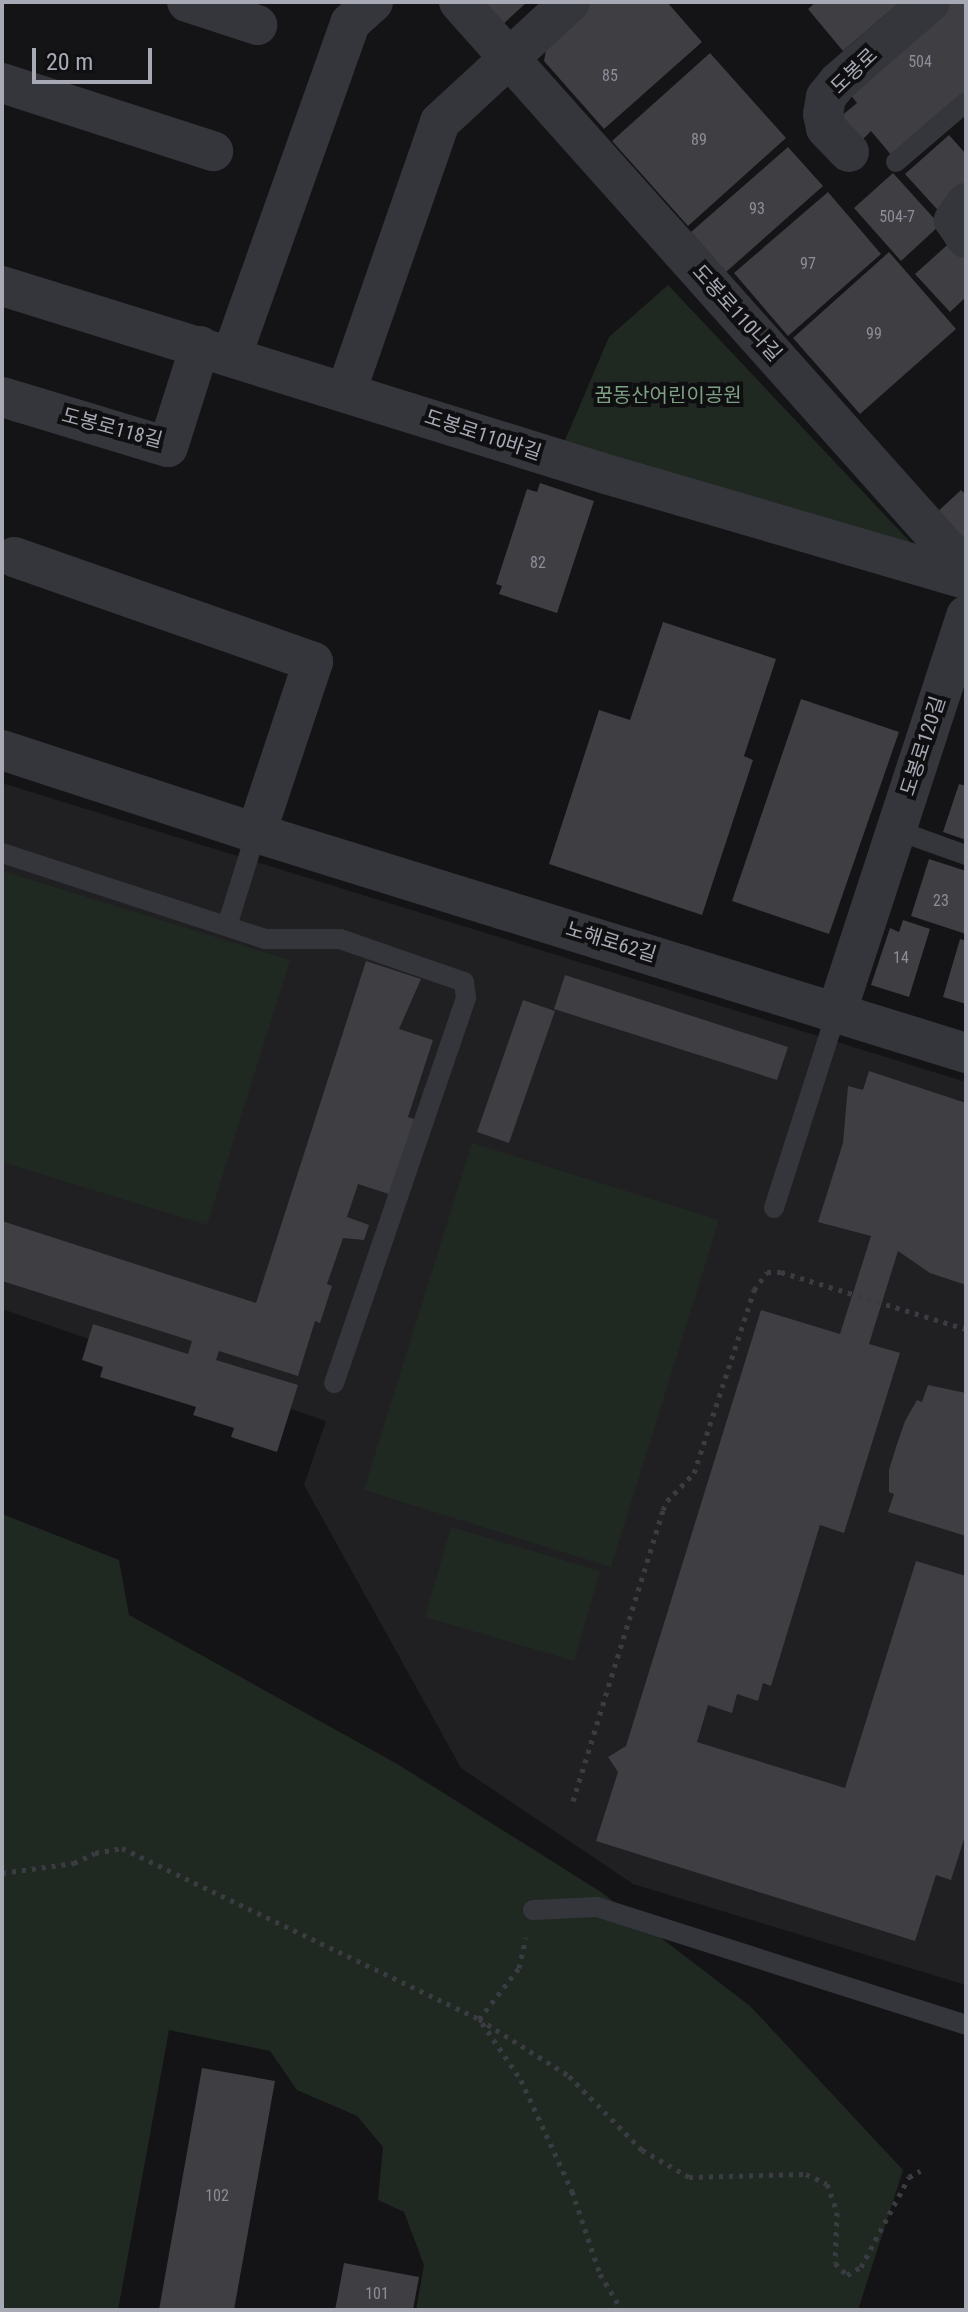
<!DOCTYPE html>
<meta charset="utf-8">
<style>
body{margin:0}
#map{position:relative;width:968px;height:2312px;overflow:hidden;background:#141416;font-family:"Roboto Condensed","Noto Sans KR",sans-serif}
div>[style]{position:absolute}
.built>*{inset:0;background:#202023}
.green>*{inset:0;background:#202822}
.building>*{inset:0;background:#3e3e43}
.path>*{height:5px;margin-top:-2.5px;transform-origin:0;background:repeating-linear-gradient(90deg,#3b3c42 0 4px,transparent 0 10px)}
.service>*{height:20px;margin:-10px;padding:0 10px;transform-origin:10px;border-radius:10px;background:#35363b}
.minor>*{height:40px;margin:-20px;padding:0 20px;transform-origin:20px;border-radius:20px;background:#35363b}
span{translate:-50% -50%;white-space:nowrap;text-align:center;line-height:1.15;-webkit-text-stroke:8px #0f0f11;paint-order:stroke}
.number-label{font-size:16px;color:#8d8e98}
.number-label span{-webkit-text-stroke-width:0}
.street-label{font-size:20px;color:#a7a9b5}
.park-label{font-size:20px;color:#7ea084}
.frame{position:absolute;inset:0;border:4px solid #a7a9b5;pointer-events:none}
.scale{position:absolute;left:32px;top:48px;width:120px;height:36px;box-sizing:border-box;border:4px solid #a7a9b5;border-top:0;padding-left:10px;font-size:24px;line-height:28px;white-space:nowrap;color:#a7a9b5;-webkit-text-stroke:6px #0f0f11;paint-order:stroke}
</style>
<div id="map">
<div class="built">
<div style="clip-path:polygon(2px 783px,966px 1082px,966px 1985px,633px 1884px,461px 1768px,304px 1485px,326px 1421px,2px 1309px)"></div>
</div>
<div class="green">
<div style="clip-path:polygon(668px 285px,914px 546px,563px 445px,609px 337px)"></div>
<div style="clip-path:polygon(2px 871px,290px 960px,207px 1225px,2px 1162px)"></div>
<div style="clip-path:polygon(472px 1143px,719px 1220px,611px 1567px,364px 1490px)"></div>
<div style="clip-path:polygon(2px 1514px,119px 1560px,129px 1615px,399px 1765px,601px 1892px,750px 2006px,903px 2170px,858px 2310px,416px 2310px,424px 2265px,404px 2212px,378px 2200px,383px 2147px,357px 2116px,297px 2090px,270px 2051px,169px 2030px,118px 2310px,2px 2310px)"></div>
<div style="clip-path:polygon(451px 1527px,600px 1571px,574px 1661px,425px 1617px)"></div>
</div>
<div class="building">
<div style="clip-path:polygon(479px 2px,527px 2px,501px 26px)"></div>
<div style="clip-path:polygon(590px 2px,667px 2px,702px 42px,604px 129px,544px 61px,548px 39px)"></div>
<div style="clip-path:polygon(816px 2px,900px 2px,843px 51px,808px 9px)"></div>
<div style="clip-path:polygon(943px 2px,966px 2px,966px 92px,892px 156px,871px 131px,861px 141px,840px 117px,857px 103px,845px 88px)"></div>
<div style="clip-path:polygon(710px 53px,786px 138px,688px 226px,612px 141px)"></div>
<div style="clip-path:polygon(949px 135px,966px 154px,966px 198px,945px 218px,905px 174px)"></div>
<div style="clip-path:polygon(788px 147px,823px 186px,726px 272px,691px 232px)"></div>
<div style="clip-path:polygon(893px 173px,940px 225px,901px 261px,854px 208px)"></div>
<div style="clip-path:polygon(828px 192px,881px 254px,788px 336px,734px 273px)"></div>
<div style="clip-path:polygon(955px 238px,966px 249px,966px 297px,950px 312px,915px 274px)"></div>
<div style="clip-path:polygon(889px 252px,956px 329px,860px 414px,793px 338px)"></div>
<div style="clip-path:polygon(540px 483px,594px 501px,557px 613px,499px 594px,502px 586px,496px 584px,527px 489px,537px 492px)"></div>
<div style="clip-path:polygon(961px 490px,966px 495px,966px 551px,934px 515px)"></div>
<div style="clip-path:polygon(663px 622px,776px 659px,744px 756px,753px 760px,702px 915px,549px 864px,599px 710px,630px 720px)"></div>
<div style="clip-path:polygon(801px 699px,899px 732px,829px 934px,732px 901px)"></div>
<div style="clip-path:polygon(959px 784px,966px 786px,966px 840px,943px 832px)"></div>
<div style="clip-path:polygon(929px 859px,966px 871px,966px 934px,911px 916px)"></div>
<div style="clip-path:polygon(903px 920px,930px 929px,909px 997px,871px 985px,890px 928px,899px 932px)"></div>
<div style="clip-path:polygon(960px 939px,966px 941px,966px 1004px,943px 997px)"></div>
<div style="clip-path:polygon(366px 961px,421px 979px,399px 1029px,433px 1040px,408px 1117px,420px 1121px,395px 1196px,358px 1184px,347px 1217px,369px 1225px,364px 1240px,343px 1238px,327px 1284px,332px 1286px,320px 1323px,315px 1321px,298px 1376px,219px 1351px,216px 1360px,298px 1385px,277px 1452px,231px 1437px,234px 1428px,193px 1415px,196px 1407px,100px 1377px,103px 1367px,82px 1360px,93px 1324px,188px 1354px,192px 1341px,2px 1281px,2px 1221px,256px 1303px)"></div>
<div style="clip-path:polygon(565px 975px,788px 1047px,777px 1080px,554px 1009px)"></div>
<div style="clip-path:polygon(523px 1000px,555px 1011px,509px 1143px,477px 1132px)"></div>
<div style="clip-path:polygon(869px 1071px,966px 1103px,966px 1285px,930px 1273px,898px 1251px,869px 1344px,900px 1353px,844px 1533px,820px 1525px,771px 1686px,763px 1683px,758px 1701px,737px 1694px,732px 1713px,708px 1705px,697px 1742px,845px 1788px,916px 1561px,966px 1576px,966px 1833px,951px 1880px,936px 1875px,915px 1941px,596px 1841px,618px 1772px,608px 1757px,626px 1746px,761px 1310px,840px 1334px,871px 1236px,818px 1222px,843px 1143px,848px 1086px,863px 1090px)"></div>
<div style="clip-path:polygon(928px 1385px,966px 1393px,966px 1536px,888px 1512px,894px 1494px,889px 1492px,889px 1470px,897px 1444px,905px 1421px,917px 1400px,922px 1402px)"></div>
<div style="clip-path:polygon(202px 2068px,275px 2081px,234px 2310px,159px 2310px)"></div>
<div style="clip-path:polygon(344px 2263px,419px 2277px,413px 2310px,335px 2310px)"></div>
</div>
<div class="path">
<div style="left:573px;top:1801px;width:305px;rotate:-72.8deg"></div>
<div style="left:663px;top:1510px;width:10px;rotate:-66deg"></div>
<div style="left:667px;top:1501px;width:39px;rotate:-46deg"></div>
<div style="left:694px;top:1473px;width:193px;rotate:-71.8deg"></div>
<div style="left:754px;top:1290px;width:22px;rotate:-54deg"></div>
<div style="left:767px;top:1272px;width:14px"></div>
<div style="left:781px;top:1272px;width:194px;rotate:17.1deg"></div>
<div style="left:2px;top:1873px;width:73px;rotate:-7.9deg"></div>
<div style="left:74px;top:1863px;width:23px;rotate:-25deg"></div>
<div style="left:95px;top:1853px;width:27px;rotate:-10deg"></div>
<div style="left:122px;top:1848px;width:396px;rotate:25.6deg"></div>
<div style="left:479px;top:2019px;width:65px;rotate:-51.9deg"></div>
<div style="left:519px;top:1968px;width:31px;rotate:-77deg"></div>
<div style="left:479px;top:2019px;width:107px;rotate:32.3deg"></div>
<div style="left:569px;top:2076px;width:104px;rotate:45.4deg"></div>
<div style="left:642px;top:2150px;width:54px;rotate:29.9deg"></div>
<div style="left:689px;top:2177px;width:117px;rotate:-1.5deg"></div>
<div style="left:806px;top:2174px;width:23px;rotate:25deg"></div>
<div style="left:827px;top:2184px;width:30px;rotate:70deg"></div>
<div style="left:837px;top:2212px;width:51px;rotate:92.2deg"></div>
<div style="left:835px;top:2263px;width:17px;rotate:45deg"></div>
<div style="left:847px;top:2275px;width:16px;rotate:-30deg"></div>
<div style="left:861px;top:2267px;width:102px;rotate:-61.9deg"></div>
<div style="left:909px;top:2177px;width:13px;rotate:-29deg"></div>
<div style="left:482px;top:2023px;width:69px;rotate:55.6deg"></div>
<div style="left:521px;top:2080px;width:122px;rotate:65.3deg"></div>
<div style="left:572px;top:2191px;width:88px;rotate:71.4deg"></div>
<div style="left:600px;top:2274px;width:42px;rotate:58.6deg"></div>
</div>
<div class="service">
<div style="left:896px;top:162px;width:92px;rotate:-40.6deg"></div>
<div style="left:896px;top:830px;width:74px;rotate:19.7deg"></div>
<div style="left:2px;top:853px;width:277px;rotate:18.1deg"></div>
<div style="left:265px;top:939px;width:75px"></div>
<div style="left:340px;top:939px;width:131px;rotate:19.1deg"></div>
<div style="left:464px;top:982px;width:16px;rotate:83deg"></div>
<div style="left:466px;top:998px;width:407px;rotate:108.9deg"></div>
<div style="left:227px;top:926px;width:97px;rotate:-72.7deg"></div>
<div style="left:774px;top:1208px;width:207px;rotate:-72.3deg"></div>
<div style="left:533px;top:1910px;width:64px;rotate:-2.7deg"></div>
<div style="left:597px;top:1907px;width:387px;rotate:17.7deg"></div>
</div>
<div class="minor">
<div style="left:187px;top:2px;width:74px;rotate:18.2deg"></div>
<div style="left:459px;top:2px;width:761px;rotate:48.25deg"></div>
<div style="left:2px;top:83px;width:222px;rotate:17.9deg"></div>
<div style="left:849px;top:152px;width:33px;rotate:-134deg"></div>
<div style="left:826px;top:128px;width:14px;rotate:-102deg"></div>
<div style="left:823px;top:114px;width:17px;rotate:-80deg"></div>
<div style="left:826px;top:97px;width:19px;rotate:-51deg"></div>
<div style="left:838px;top:82px;width:122px;rotate:-41deg"></div>
<div style="left:966px;top:203px;width:21px;rotate:125deg"></div>
<div style="left:954px;top:220px;width:22px;rotate:56deg"></div>
<div style="left:2px;top:286px;width:633px;rotate:17.29deg"></div>
<div style="left:606px;top:474px;width:375px;rotate:16.3deg"></div>
<div style="left:232px;top:355px;width:352px;rotate:-70.4deg"></div>
<div style="left:350px;top:23px;width:31px;rotate:-42deg"></div>
<div style="left:346px;top:392px;width:286px;rotate:-70.8deg"></div>
<div style="left:440px;top:122px;width:177px;rotate:-42.7deg"></div>
<div style="left:2px;top:397px;width:173px;rotate:16.8deg"></div>
<div style="left:168px;top:447px;width:106px;rotate:-72.4deg"></div>
<div style="left:14px;top:557px;width:317px;rotate:19.3deg"></div>
<div style="left:313px;top:662px;width:180px;rotate:108.4deg"></div>
<div style="left:2px;top:750px;width:267px;rotate:18.1deg"></div>
<div style="left:256px;top:833px;width:743px;rotate:17.22deg"></div>
<div style="left:837px;top:1011px;width:416px;rotate:-71.9deg"></div>
</div>
<div class="number-label">
<span style="left:920px;top:62px">504</span>
<span style="left:610px;top:76px">85</span>
<span style="left:699px;top:140px">89</span>
<span style="left:757px;top:209px">93</span>
<span style="left:897px;top:217px">504-7</span>
<span style="left:808px;top:264px">97</span>
<span style="left:874px;top:334px">99</span>
<span style="left:538px;top:563px">82</span>
<span style="left:941px;top:901px">23</span>
<span style="left:901px;top:958px">14</span>
<span style="left:217px;top:2196px">102</span>
<span style="left:377px;top:2294px">101</span>
</div>
<div class="street-label">
<span style="left:854px;top:71px;rotate:-44deg">도봉로</span>
<span style="left:737px;top:313px;rotate:48deg">도봉로110나길</span>
<span style="left:112px;top:428px;rotate:15deg">도봉로118길</span>
<span style="left:483px;top:435px;rotate:18deg">도봉로110바길</span>
<span style="left:923px;top:746px;rotate:-72deg">도봉로120길</span>
<span style="left:611px;top:942px;rotate:17deg">노해로62길</span>
</div>
<div class="park-label">
<span style="left:668px;top:395px">꿈동산어린이공원</span>
</div>
<div class="frame"></div>
<div class="scale">20 m</div>
</div>
